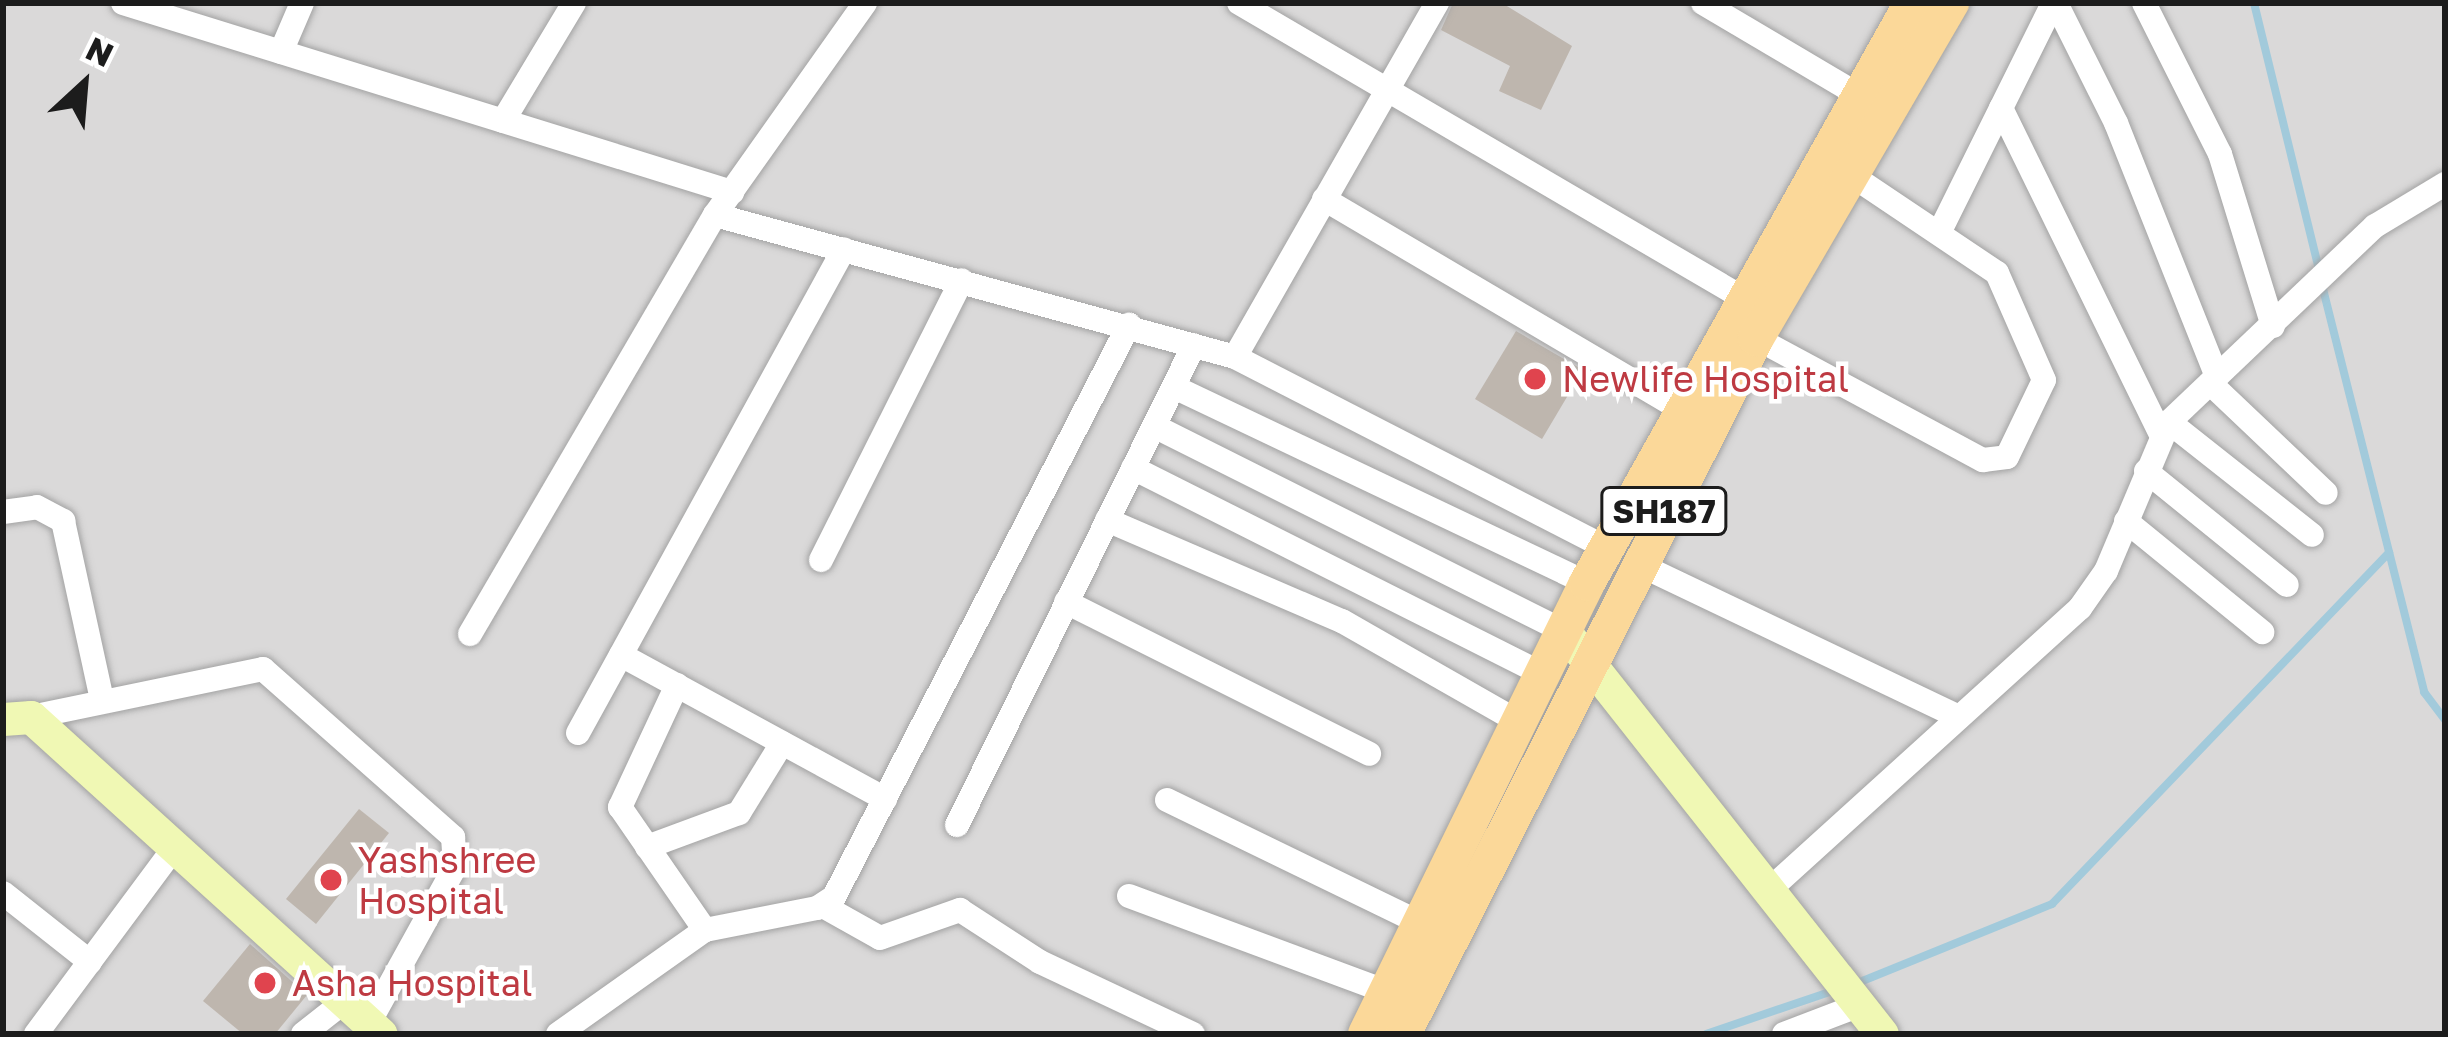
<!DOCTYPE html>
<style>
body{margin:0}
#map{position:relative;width:2448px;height:1037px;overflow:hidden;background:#edeae1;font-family:"Golos Text",sans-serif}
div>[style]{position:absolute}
.residential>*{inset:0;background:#dad9d9}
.stream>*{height:8px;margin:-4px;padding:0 4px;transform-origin:4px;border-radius:4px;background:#a2cadb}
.building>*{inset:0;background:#beb6ae}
.roads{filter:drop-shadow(0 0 3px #a3a3a3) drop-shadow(0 0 3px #a3a3a3)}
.street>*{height:24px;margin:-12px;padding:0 12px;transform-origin:12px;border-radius:12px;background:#fff}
.secondary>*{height:33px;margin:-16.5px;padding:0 16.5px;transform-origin:16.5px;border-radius:16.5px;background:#f0f8b4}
.primary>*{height:36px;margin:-18px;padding:0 18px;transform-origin:18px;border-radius:18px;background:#fbd899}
.dots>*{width:33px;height:33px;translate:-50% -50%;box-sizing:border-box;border:6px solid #fff;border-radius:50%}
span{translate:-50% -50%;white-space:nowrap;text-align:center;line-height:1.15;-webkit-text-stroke:9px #fff;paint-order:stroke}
.shield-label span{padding:3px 9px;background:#fff;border:3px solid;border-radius:9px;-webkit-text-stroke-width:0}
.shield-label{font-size:33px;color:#1c1c1c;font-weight:700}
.health-label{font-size:36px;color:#be3a42}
.left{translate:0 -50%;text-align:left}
.frame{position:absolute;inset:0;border:6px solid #1c1c1c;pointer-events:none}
.north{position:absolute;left:24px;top:24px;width:120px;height:120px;-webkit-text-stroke:9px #fff;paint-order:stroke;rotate:26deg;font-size:33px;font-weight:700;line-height:48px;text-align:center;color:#1c1c1c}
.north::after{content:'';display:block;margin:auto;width:42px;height:54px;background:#1c1c1c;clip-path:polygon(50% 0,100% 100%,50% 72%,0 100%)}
</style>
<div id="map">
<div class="residential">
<div style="clip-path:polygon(3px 3px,2445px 3px,2445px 1034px,3px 1034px)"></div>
</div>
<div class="stream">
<div style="left:2254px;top:3px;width:275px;rotate:76.3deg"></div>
<div style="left:2322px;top:285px;width:420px;rotate:75.9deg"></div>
<div style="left:2424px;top:692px;width:35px;rotate:53deg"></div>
<div style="left:1855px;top:984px;width:213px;rotate:-22.1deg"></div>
<div style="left:2052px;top:904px;width:487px;rotate:-46.2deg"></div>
<div style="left:1706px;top:1034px;width:136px;rotate:-18.8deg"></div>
</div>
<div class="building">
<div style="clip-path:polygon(1453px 3px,1502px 3px,1572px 46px,1541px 110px,1499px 91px,1510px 66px,1441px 30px)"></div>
<div style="clip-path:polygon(1516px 331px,1583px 370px,1542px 439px,1475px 399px)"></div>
<div style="clip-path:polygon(359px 809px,389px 833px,316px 924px,286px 899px)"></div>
<div style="clip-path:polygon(250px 944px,307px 995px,275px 1034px,243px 1034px,203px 1001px)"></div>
</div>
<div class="roads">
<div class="street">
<div style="left:123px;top:3px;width:638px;rotate:17.24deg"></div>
<div style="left:865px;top:3px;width:260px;rotate:125.3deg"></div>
<div style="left:715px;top:215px;width:539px;rotate:15.27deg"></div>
<div style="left:1235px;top:357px;width:417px;rotate:27.2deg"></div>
<div style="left:1239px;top:3px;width:584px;rotate:30.34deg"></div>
<div style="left:1703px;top:3px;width:182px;rotate:30.6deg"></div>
<div style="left:2056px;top:3px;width:134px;rotate:63.4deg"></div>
<div style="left:2116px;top:123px;width:273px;rotate:68.3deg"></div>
<div style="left:2144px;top:3px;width:169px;rotate:63.3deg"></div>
<div style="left:2220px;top:154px;width:180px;rotate:72.9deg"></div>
<div style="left:281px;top:52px;width:53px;rotate:-66.8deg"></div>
<div style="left:2001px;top:108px;width:363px;rotate:63.9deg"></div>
<div style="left:503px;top:121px;width:138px;rotate:-59deg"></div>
<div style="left:1324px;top:199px;width:414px;rotate:30.5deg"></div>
<div style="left:1940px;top:231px;width:254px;rotate:-63.6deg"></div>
<div style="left:1756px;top:338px;width:258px;rotate:28.3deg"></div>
<div style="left:1983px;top:460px;width:24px;rotate:-7deg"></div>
<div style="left:2007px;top:457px;width:85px;rotate:-64.3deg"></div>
<div style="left:2044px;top:380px;width:117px;rotate:-113.7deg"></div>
<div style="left:1997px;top:273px;width:176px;rotate:-146.1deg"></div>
<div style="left:1235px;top:357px;width:408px;rotate:-60.3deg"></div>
<div style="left:2211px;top:384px;width:158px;rotate:43.5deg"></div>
<div style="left:1174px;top:387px;width:457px;rotate:25.4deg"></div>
<div style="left:2169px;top:422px;width:182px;rotate:38.3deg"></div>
<div style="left:1154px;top:426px;width:458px;rotate:26.6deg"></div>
<div style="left:1133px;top:468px;width:459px;rotate:26.7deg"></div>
<div style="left:2146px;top:471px;width:181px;rotate:39deg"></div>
<div style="left:3px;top:512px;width:34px;rotate:-8deg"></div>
<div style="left:37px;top:507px;width:30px;rotate:28deg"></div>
<div style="left:63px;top:521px;width:183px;rotate:77.7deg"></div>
<div style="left:1107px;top:520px;width:256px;rotate:23.3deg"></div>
<div style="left:1342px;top:621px;width:204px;rotate:29.7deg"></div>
<div style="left:2126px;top:521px;width:176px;rotate:39.2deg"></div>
<div style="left:821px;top:560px;width:313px;rotate:-63.3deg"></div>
<div style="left:1636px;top:563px;width:358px;rotate:25.5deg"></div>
<div style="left:1066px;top:602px;width:339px;rotate:26.6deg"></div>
<div style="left:470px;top:634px;width:485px;rotate:-59.7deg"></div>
<div style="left:621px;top:655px;width:301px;rotate:28.6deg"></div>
<div style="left:677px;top:685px;width:135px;rotate:115deg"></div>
<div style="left:620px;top:807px;width:150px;rotate:55.4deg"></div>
<div style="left:31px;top:717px;width:237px;rotate:-11.7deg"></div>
<div style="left:263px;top:669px;width:254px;rotate:41.5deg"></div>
<div style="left:453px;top:837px;width:30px;rotate:86deg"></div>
<div style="left:455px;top:867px;width:178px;rotate:118.9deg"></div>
<div style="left:578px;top:733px;width:552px;rotate:-61.21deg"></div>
<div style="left:1167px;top:800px;width:281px;rotate:25.9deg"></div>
<div style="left:957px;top:825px;width:535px;rotate:-63.72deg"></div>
<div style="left:647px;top:847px;width:98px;rotate:-20.3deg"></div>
<div style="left:739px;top:813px;width:82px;rotate:-58.4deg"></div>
<div style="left:1769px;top:890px;width:420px;rotate:-42.2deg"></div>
<div style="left:2080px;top:608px;width:45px;rotate:-54.9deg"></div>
<div style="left:2106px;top:571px;width:162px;rotate:-67.1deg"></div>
<div style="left:2169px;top:422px;width:284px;rotate:-43.6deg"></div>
<div style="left:2375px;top:226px;width:82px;rotate:-31deg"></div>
<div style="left:3px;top:893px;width:111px;rotate:38.4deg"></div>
<div style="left:1129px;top:896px;width:275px;rotate:20.4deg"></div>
<div style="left:823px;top:906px;width:65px;rotate:29.3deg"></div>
<div style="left:880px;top:938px;width:85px;rotate:-19.3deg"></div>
<div style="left:960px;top:910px;width:95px;rotate:33deg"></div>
<div style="left:1040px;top:962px;width:169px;rotate:25.2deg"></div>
<div style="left:36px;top:1034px;width:233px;rotate:-53.4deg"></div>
<div style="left:303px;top:1034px;width:53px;rotate:-38.2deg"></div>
<div style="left:558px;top:1034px;width:180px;rotate:-35.3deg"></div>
<div style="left:705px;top:930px;width:114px;rotate:-11.1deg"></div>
<div style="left:817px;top:908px;width:20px;rotate:-33deg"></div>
<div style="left:834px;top:897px;width:644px;rotate:-62.72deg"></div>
<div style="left:1784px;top:1034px;width:81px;rotate:-20.9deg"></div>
</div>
<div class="secondary">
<div style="left:1564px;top:631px;width:513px;rotate:51.72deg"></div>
<div style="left:3px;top:719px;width:28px;rotate:-4deg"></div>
<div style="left:31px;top:717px;width:472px;rotate:42.2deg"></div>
</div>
<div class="primary">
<div style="left:1366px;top:1034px;width:502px;rotate:-63.89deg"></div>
<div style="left:1587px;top:583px;width:665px;rotate:-60.74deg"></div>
<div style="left:1403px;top:1034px;width:780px;rotate:-63.11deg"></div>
<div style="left:1756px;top:338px;width:388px;rotate:-59.8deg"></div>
</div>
</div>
<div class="dots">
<div style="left:1535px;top:379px;background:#e0444e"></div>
<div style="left:331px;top:880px;background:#e0444e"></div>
<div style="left:265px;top:983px;background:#e0444e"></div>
</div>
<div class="shield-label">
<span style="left:1664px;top:511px">SH187</span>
</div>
<div class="health-label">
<span class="left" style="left:1562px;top:379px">Newlife Hospital</span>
<span class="left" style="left:358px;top:880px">Yashshree<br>Hospital</span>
<span class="left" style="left:292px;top:983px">Asha Hospital</span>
</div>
<div class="frame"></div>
<div class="north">N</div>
</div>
